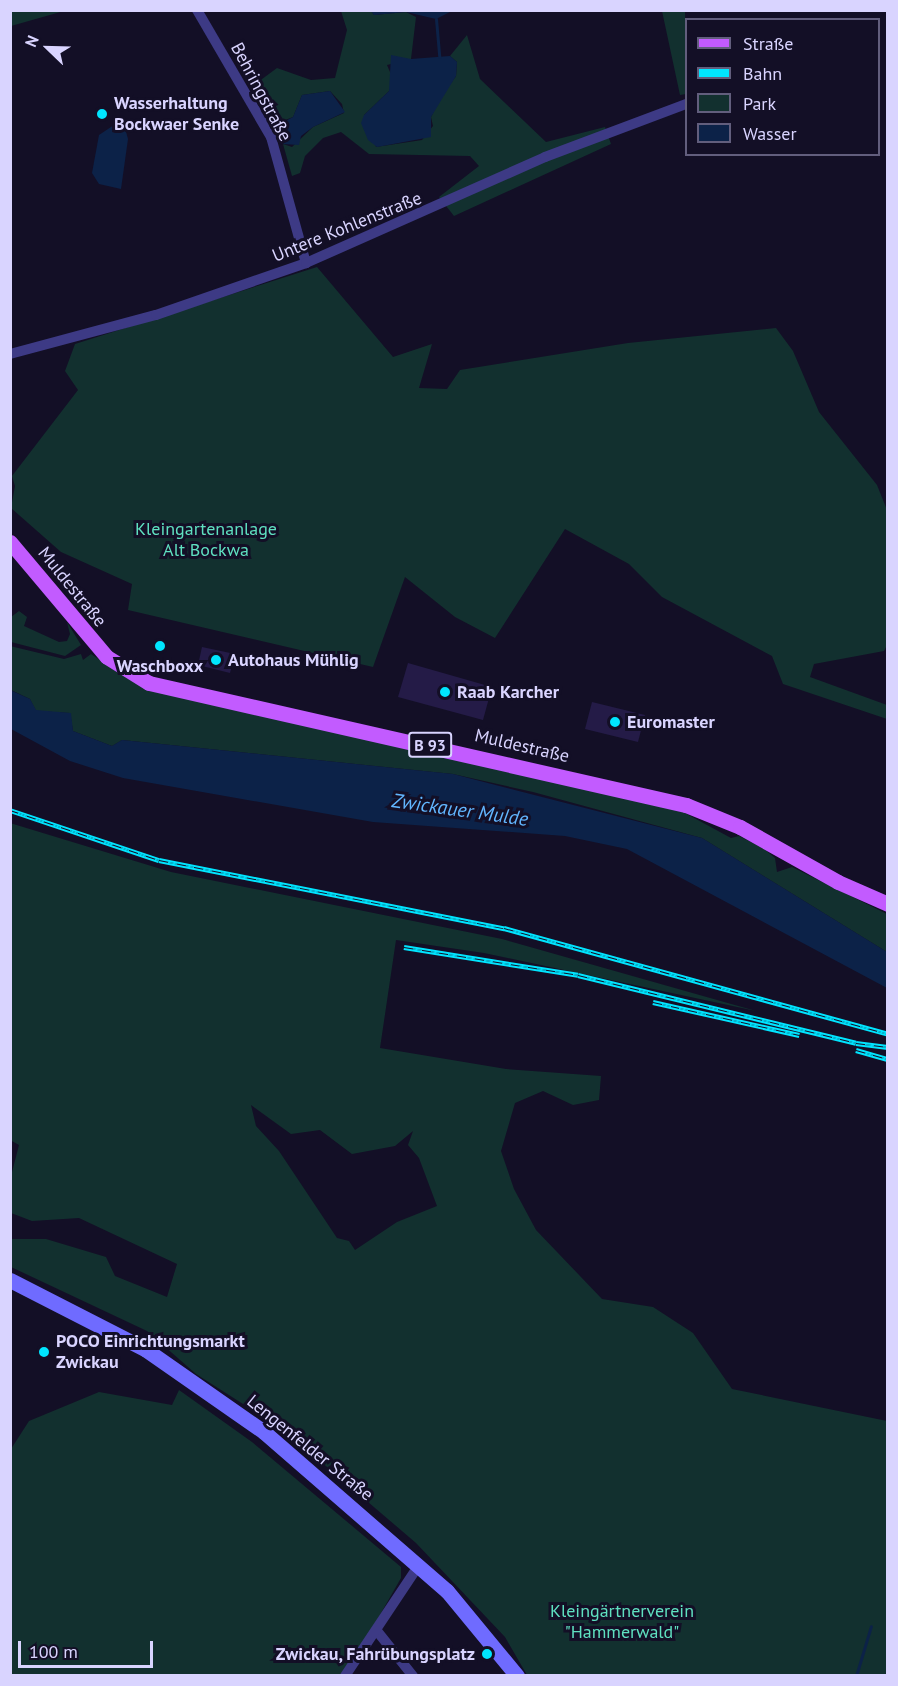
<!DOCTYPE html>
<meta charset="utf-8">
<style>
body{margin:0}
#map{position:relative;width:898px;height:1686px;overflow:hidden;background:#130f26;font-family:"PT Sans",sans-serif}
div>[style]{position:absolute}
.green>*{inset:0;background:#12302f}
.water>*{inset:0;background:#0c2248}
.stream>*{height:3px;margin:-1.5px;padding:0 1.5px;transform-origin:1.5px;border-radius:1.5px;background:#0c2248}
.building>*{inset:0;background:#241b47}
.street>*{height:10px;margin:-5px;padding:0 5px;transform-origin:5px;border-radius:5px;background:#3d3a85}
.secondary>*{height:15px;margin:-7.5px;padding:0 7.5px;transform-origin:7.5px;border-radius:7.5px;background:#6f6bff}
.primary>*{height:15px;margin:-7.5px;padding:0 7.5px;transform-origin:7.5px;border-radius:7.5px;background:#c25bff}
.rail>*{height:5px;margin-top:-2.5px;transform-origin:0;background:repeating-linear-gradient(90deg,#130f26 0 9px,#00e5ff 0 18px);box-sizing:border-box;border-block:2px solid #00e5ff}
.dots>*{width:16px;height:16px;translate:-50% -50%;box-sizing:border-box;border:3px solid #130f26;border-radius:50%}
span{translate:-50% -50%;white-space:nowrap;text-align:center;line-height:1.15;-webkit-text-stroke:6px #130f26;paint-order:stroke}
.shield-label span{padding:2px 4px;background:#130f26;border:2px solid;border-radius:4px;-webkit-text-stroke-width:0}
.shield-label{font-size:16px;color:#d9d4ff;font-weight:700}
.street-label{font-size:18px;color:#d9d4ff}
.poi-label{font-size:18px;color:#d9d4ff;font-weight:700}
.left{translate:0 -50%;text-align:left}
.right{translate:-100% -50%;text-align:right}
.park-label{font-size:18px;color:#5fe0c0}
.water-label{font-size:20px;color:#62b6ff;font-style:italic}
.frame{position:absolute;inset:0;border:12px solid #d9d4ff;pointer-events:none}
.legend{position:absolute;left:685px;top:18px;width:195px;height:138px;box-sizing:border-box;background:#130f26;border:2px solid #625e7d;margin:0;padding:8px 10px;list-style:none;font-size:18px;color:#d9d4ff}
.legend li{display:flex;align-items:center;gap:12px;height:30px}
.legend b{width:30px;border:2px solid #625e7d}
.north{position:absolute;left:18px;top:18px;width:60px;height:60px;-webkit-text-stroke:4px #130f26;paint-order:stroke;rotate:293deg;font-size:16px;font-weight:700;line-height:24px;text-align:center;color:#d9d4ff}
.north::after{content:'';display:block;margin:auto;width:21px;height:27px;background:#d9d4ff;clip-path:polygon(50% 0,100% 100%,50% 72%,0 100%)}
.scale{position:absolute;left:18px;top:1641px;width:135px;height:27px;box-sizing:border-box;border:3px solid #d9d4ff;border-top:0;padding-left:8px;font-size:18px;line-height:21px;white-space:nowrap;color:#d9d4ff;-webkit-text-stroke:4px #130f26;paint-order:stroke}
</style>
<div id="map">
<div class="green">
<div style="clip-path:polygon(11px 10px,64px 10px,64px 11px,11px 26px)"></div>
<div style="clip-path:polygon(341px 11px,371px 11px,374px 15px,406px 12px,416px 17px,411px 59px,387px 65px,393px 79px,389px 91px,364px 115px,376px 147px,422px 140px,433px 126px,431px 117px,440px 99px,456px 76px,457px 62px,450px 56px,467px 35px,480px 79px,546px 142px,605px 127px,611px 144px,454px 216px,439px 197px,479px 166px,470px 156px,369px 154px,341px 132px,323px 138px,305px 156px,300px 173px,292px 176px,283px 144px,292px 147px,313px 127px,344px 113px,342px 104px,330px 91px,302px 95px,293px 117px,272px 125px,254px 85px,277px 68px,311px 80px,335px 78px,347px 30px)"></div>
<div style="clip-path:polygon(662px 11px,685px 11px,686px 94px,680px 95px)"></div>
<div style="clip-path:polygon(317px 267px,393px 357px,432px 344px,419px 388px,447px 389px,460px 370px,628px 343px,776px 328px,793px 351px,819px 412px,877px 485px,887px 510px,887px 645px,884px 651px,814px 664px,810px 677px,887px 705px,887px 719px,783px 684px,772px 656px,662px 597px,629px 564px,565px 529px,495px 638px,455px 617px,405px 577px,373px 667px,128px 610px,132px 584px,61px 552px,11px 508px,15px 486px,12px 476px,78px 390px,65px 371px,75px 344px)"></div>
<div style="clip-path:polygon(19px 611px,27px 617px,24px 626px,59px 642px,67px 641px,70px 634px,67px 622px,81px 645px,65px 656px,11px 642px,11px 617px)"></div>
<div style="clip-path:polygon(10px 646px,64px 659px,81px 654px,83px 660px,91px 654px,127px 678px,683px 812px,731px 838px,739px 836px,763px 848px,775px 858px,777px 872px,792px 867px,887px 914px,887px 952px,702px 838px,533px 792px,453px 774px,122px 740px,112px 746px,73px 731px,70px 713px,36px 711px,30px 699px,11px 690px)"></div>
<div style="clip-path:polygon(evenodd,10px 823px,171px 872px,502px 939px,756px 1011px,484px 953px,396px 940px,380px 1048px,506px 1069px,601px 1076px,599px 1100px,573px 1105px,543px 1091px,515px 1103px,501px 1151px,514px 1189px,536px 1230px,602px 1299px,653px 1307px,693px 1333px,732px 1389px,887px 1421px,887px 1675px,527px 1675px,505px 1637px,416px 1543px,320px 1461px,262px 1416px,196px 1374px,147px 1331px,11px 1267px,11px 1239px,46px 1239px,106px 1257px,115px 1276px,167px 1297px,177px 1264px,79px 1218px,32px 1221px,11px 1213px,11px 1176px,19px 1145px,10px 1140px,10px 823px,251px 1105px,291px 1134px,320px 1130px,352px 1154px,395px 1146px,413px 1131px,408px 1145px,419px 1158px,437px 1206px,397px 1222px,355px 1250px,349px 1241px,337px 1238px,279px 1151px,256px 1126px,251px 1105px)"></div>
<div style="clip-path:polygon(179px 1390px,252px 1442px,401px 1567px,401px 1578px,377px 1620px,341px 1675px,11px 1676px,11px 1449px,29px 1421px,99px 1392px,172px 1405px)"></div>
</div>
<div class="water">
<div style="clip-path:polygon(371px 11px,452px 11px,436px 19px,406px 12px,374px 15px)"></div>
<div style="clip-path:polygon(391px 55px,411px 59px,450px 56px,457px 62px,456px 76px,431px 117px,431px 137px,377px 147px,368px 140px,361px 123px,364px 115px,389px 91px)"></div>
<div style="clip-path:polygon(330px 91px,345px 112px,313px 127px,301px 136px,299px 145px,283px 144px,280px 124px,293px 117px,302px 95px)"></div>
<div style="clip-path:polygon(117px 123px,125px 128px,128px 139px,121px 189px,99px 184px,92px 173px,99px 135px)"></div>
<div style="clip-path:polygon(10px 690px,30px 699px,36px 710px,71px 713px,73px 731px,112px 746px,122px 740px,453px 774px,702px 838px,887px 952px,887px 988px,627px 849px,565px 836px,373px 822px,123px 778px,70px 761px,11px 729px)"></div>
</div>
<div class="stream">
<div style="left:436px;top:19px;width:38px;rotate:85deg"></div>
<div style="left:856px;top:1676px;width:52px;rotate:-73.3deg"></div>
</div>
<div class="building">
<div style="clip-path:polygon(202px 647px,235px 654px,230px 673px,198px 665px)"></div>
<div style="clip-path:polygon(408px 663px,492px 687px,483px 720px,398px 697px)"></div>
<div style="clip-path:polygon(592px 702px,645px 715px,638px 742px,585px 729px)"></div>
</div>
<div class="street">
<div style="left:197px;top:10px;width:147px;rotate:59.8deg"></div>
<div style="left:271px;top:137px;width:131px;rotate:74.5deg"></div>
<div style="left:10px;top:354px;width:151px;rotate:-15deg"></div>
<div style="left:156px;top:315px;width:159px;rotate:-19.1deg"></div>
<div style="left:306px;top:263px;width:261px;rotate:-23.9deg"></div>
<div style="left:545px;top:157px;width:151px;rotate:-20.6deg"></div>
<div style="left:377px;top:1631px;width:58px;rotate:51.3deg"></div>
<div style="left:345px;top:1676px;width:133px;rotate:-56.3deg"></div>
</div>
<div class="secondary">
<div style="left:10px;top:1280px;width:152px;rotate:27.1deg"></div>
<div style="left:145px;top:1349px;width:145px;rotate:34.9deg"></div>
<div style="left:264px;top:1432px;width:242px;rotate:41deg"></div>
<div style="left:447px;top:1591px;width:110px;rotate:50.5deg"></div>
</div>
<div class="primary">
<div style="left:10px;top:542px;width:150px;rotate:49.9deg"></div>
<div style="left:107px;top:657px;width:49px;rotate:31.8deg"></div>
<div style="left:149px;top:683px;width:551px;rotate:12.8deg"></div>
<div style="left:686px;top:805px;width:58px;rotate:22.2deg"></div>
<div style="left:740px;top:827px;width:112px;rotate:29.3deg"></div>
<div style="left:838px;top:882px;width:55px;rotate:23.7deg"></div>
</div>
<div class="rail">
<div style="left:10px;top:810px;width:157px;rotate:18.6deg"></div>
<div style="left:159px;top:860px;width:352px;rotate:11.2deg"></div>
<div style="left:504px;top:928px;width:398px;rotate:15.4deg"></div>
<div style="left:404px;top:947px;width:176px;rotate:9.1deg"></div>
<div style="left:578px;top:975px;width:286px;rotate:13.7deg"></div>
<div style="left:856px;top:1043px;width:32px;rotate:7deg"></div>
<div style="left:653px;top:1002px;width:150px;rotate:12.7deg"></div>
<div style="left:856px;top:1050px;width:33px;rotate:16deg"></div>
</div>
<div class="dots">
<div style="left:102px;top:114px;background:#00e5ff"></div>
<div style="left:160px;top:646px;background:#00e5ff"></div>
<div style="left:216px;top:660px;background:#00e5ff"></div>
<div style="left:445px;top:692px;background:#00e5ff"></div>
<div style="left:615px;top:722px;background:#00e5ff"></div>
<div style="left:44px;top:1352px;background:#00e5ff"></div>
<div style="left:487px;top:1654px;background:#00e5ff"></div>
</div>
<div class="shield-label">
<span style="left:430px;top:745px">B 93</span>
</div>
<div class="street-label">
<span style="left:261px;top:92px;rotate:62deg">Behringstraße</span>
<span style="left:347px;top:227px;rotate:-22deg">Untere Kohlenstraße</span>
<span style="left:72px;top:587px;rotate:51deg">Muldestraße</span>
<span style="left:522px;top:746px;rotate:13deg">Muldestraße</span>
<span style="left:310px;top:1448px;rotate:39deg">Lengenfelder Straße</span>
</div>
<div class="poi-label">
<span class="left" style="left:114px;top:114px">Wasserhaltung<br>Bockwaer Senke</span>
<span class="left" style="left:228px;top:660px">Autohaus Mühlig</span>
<span style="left:160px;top:666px">Waschboxx</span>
<span class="left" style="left:457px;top:692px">Raab Karcher</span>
<span class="left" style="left:627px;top:722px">Euromaster</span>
<span class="left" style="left:56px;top:1352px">POCO Einrichtungsmarkt<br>Zwickau</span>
<span class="right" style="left:475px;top:1654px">Zwickau, Fahrübungsplatz</span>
</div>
<div class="park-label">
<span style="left:206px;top:540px">Kleingartenanlage<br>Alt Bockwa</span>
<span style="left:622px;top:1622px">Kleingärtnerverein<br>"Hammerwald"</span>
</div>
<div class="water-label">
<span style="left:460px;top:810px;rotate:8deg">Zwickauer Mulde</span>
</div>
<div class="frame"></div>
<ul class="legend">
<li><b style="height:8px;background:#c25bff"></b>Straße</li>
<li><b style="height:8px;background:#00e5ff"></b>Bahn</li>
<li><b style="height:16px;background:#12302f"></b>Park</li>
<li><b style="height:16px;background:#0c2248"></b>Wasser</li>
</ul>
<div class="north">N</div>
<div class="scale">100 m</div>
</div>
